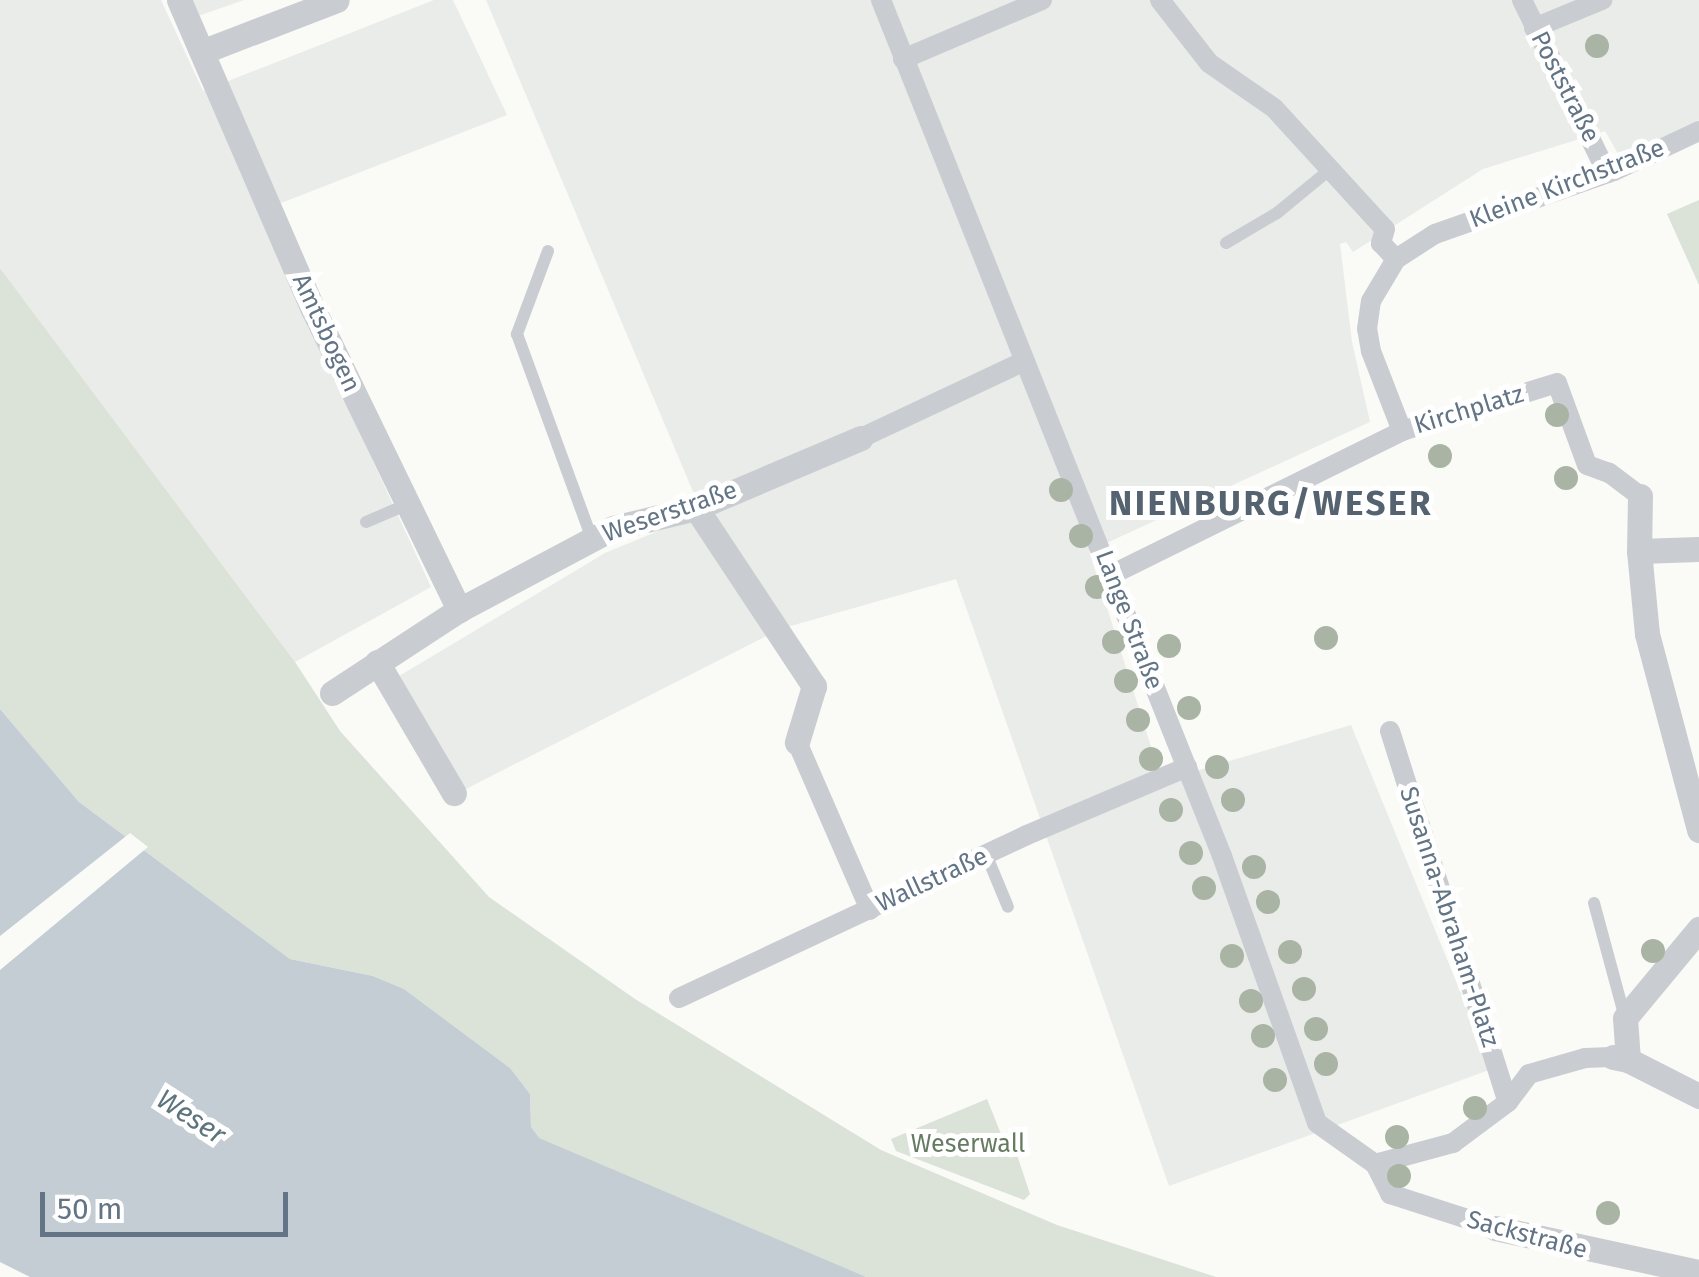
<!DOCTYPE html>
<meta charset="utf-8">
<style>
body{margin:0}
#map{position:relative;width:1699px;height:1277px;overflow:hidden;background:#fafaf7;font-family:"Fira Sans",sans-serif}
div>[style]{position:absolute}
.built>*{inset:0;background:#eaecea}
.green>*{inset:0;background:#dbe2d8}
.water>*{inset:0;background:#c3cdd3}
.pier>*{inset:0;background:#fafaf7}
.service>*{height:12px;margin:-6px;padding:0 6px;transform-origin:6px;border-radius:6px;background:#c9cdd1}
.pedestrian>*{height:20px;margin:-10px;padding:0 10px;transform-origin:10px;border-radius:10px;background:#c9cdd1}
.minor>*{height:25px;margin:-12.5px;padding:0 12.5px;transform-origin:12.5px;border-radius:12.5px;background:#c9cdd1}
.trees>*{width:24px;height:24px;margin:-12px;border-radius:50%;background:#a9b4a5}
span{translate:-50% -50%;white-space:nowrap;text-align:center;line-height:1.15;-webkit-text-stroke:10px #fff;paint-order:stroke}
.street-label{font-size:25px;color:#627485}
.park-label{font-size:25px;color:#667b62}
.water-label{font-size:28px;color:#5d747e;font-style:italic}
.district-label{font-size:35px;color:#55626f;font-weight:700;letter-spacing:2.5px}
.scale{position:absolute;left:40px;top:1192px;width:248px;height:45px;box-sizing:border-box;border:5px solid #627485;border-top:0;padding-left:12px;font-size:30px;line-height:35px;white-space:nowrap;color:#627485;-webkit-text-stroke:8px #fff;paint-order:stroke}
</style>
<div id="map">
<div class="built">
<div style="clip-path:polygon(0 0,161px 0,203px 91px,434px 0,453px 0,507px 115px,258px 212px,431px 587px,295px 662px,0 268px)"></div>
<div style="clip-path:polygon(188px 0,244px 0,195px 17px)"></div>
<div style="clip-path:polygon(486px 0,1699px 0,1699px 125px,1620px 157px,1605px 131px,1483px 169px,1353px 252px,1346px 242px,1340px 244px,1352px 342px,1370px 422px,1089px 551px,1162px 781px,1351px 725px,1492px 1069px,1169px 1186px,956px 579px,780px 629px,460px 792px,394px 679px,605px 553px,702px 513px)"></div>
</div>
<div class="green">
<div style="clip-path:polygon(1699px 200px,1699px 285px,1667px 214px)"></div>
<div style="clip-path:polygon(0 268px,295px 662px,340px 731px,489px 897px,635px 999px,881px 1150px,1057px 1225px,1216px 1277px,866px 1277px,847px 1271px,538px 1138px,531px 1127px,530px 1094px,510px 1068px,404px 989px,373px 976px,290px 959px,79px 802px,0 709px)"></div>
<div style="clip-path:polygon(987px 1099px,1003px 1139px,1011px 1137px,1030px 1194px,1024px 1200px,896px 1151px,891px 1139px)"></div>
</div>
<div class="water">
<div style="clip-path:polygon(0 709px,79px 802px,290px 959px,373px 976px,404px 989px,510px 1068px,530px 1094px,531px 1127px,539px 1138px,866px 1277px,30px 1277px,0 1262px)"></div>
</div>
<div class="pier">
<div style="clip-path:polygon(130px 833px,148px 847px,0 970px,0 936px)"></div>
</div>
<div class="service">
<div style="left:1226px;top:243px;width:59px;rotate:-30.5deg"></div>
<div style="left:1277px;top:213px;width:66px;rotate:-39.5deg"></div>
<div style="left:548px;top:251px;width:89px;rotate:110.5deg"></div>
<div style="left:517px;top:334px;width:218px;rotate:69.9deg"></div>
<div style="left:366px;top:522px;width:46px;rotate:-23.2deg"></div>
<div style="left:986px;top:854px;width:57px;rotate:67.5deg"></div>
<div style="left:1594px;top:903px;width:119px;rotate:74.9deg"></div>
</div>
<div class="pedestrian">
<div style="left:881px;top:0;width:921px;rotate:68.28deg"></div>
<div style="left:1222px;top:856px;width:283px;rotate:70.4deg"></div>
<div style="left:1317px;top:1123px;width:71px;rotate:35.3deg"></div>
<div style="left:1375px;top:1164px;width:34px;rotate:63deg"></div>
<div style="left:1390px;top:1194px;width:110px;rotate:17.9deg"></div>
<div style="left:1160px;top:0;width:80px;rotate:52.1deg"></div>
<div style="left:1209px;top:63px;width:79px;rotate:34.7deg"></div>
<div style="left:1274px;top:108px;width:164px;rotate:47.5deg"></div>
<div style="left:1385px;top:229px;width:15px;rotate:106deg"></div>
<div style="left:1381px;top:243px;width:22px;rotate:47deg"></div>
<div style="left:1522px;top:0;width:193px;rotate:63.8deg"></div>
<div style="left:1534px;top:28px;width:74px;rotate:-22.4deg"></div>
<div style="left:903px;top:59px;width:151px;rotate:-23deg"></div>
<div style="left:861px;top:438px;width:181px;rotate:-25.2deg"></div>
<div style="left:1640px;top:496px;width:39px;rotate:-143deg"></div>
<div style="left:1609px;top:473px;width:23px;rotate:-160deg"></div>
<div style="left:1587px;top:465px;width:87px;rotate:-110.1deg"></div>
<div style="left:1557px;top:383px;width:162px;rotate:162.8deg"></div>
<div style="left:1402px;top:431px;width:86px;rotate:-111.2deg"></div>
<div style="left:1371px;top:351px;width:22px;rotate:-100deg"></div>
<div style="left:1367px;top:329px;width:28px;rotate:-82deg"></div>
<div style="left:1371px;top:301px;width:49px;rotate:-59.2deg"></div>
<div style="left:1396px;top:259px;width:46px;rotate:-32.7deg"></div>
<div style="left:1435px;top:234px;width:190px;rotate:-19.4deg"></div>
<div style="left:1614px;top:171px;width:94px;rotate:-25.2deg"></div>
<div style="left:1111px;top:575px;width:325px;rotate:-26.3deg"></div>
<div style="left:1390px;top:731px;width:389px;rotate:72.4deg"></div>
<div style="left:797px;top:742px;width:183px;rotate:66.5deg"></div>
<div style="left:679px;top:998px;width:384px;rotate:-25.1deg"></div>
<div style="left:1027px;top:835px;width:174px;rotate:-23deg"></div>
<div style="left:1375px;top:1164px;width:81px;rotate:-15.1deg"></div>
<div style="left:1453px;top:1143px;width:69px;rotate:-36.7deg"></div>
<div style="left:1508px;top:1102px;width:35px;rotate:-53deg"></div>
<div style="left:1529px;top:1074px;width:58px;rotate:-15.9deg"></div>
<div style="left:1585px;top:1058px;width:26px;rotate:-2deg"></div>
</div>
<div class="minor">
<div style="left:179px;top:0;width:337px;rotate:66.6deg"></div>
<div style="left:313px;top:309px;width:335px;rotate:64.1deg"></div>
<div style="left:204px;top:51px;width:142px;rotate:-21deg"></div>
<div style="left:1640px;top:496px;width:55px;rotate:91deg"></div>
<div style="left:1639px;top:551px;width:83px;rotate:84.5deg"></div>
<div style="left:1647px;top:634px;width:203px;rotate:75.1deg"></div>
<div style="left:696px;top:508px;width:214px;rotate:56.5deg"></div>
<div style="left:814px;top:686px;width:59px;rotate:106.9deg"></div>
<div style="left:1639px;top:551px;width:60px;rotate:-1.9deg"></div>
<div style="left:377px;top:662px;width:152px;rotate:59.6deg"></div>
<div style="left:332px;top:693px;width:152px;rotate:-33.2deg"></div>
<div style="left:459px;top:610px;width:174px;rotate:-28deg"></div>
<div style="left:613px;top:528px;width:85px;rotate:-13.5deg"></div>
<div style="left:696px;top:508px;width:179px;rotate:-23deg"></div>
<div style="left:1613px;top:1057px;width:15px;rotate:11deg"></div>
<div style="left:1628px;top:1060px;width:80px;rotate:26.9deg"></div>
<div style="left:1628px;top:1060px;width:42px;rotate:-94.1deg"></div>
<div style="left:1625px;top:1018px;width:116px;rotate:-50.3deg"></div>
<div style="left:1495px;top:1228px;width:209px;rotate:12.2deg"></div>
</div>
<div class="trees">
<div style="left:1597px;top:46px"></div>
<div style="left:1557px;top:415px"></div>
<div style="left:1440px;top:456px"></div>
<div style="left:1566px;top:478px"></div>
<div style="left:1061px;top:490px"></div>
<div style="left:1081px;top:536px"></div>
<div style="left:1097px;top:587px"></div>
<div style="left:1326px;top:638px"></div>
<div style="left:1114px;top:642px"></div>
<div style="left:1169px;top:646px"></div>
<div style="left:1126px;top:681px"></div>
<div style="left:1189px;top:708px"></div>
<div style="left:1138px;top:720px"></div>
<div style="left:1151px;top:759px"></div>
<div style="left:1217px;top:767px"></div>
<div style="left:1233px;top:800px"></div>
<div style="left:1171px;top:810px"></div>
<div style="left:1191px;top:853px"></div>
<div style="left:1254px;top:867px"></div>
<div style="left:1204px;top:888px"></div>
<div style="left:1268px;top:902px"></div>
<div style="left:1653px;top:951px"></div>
<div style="left:1290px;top:952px"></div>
<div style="left:1232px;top:956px"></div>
<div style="left:1304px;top:989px"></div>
<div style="left:1251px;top:1001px"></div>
<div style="left:1316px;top:1029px"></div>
<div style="left:1263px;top:1036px"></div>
<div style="left:1326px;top:1064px"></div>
<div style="left:1275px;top:1080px"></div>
<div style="left:1475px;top:1108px"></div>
<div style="left:1397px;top:1137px"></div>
<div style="left:1399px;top:1176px"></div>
<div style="left:1608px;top:1213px"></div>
</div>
<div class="street-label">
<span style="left:1565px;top:87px;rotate:63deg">Poststraße</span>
<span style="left:1567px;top:184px;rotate:-21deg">Kleine Kirchstraße</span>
<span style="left:326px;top:333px;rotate:65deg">Amtsbogen</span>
<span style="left:1469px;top:410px;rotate:-17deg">Kirchplatz</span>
<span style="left:670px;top:512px;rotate:-19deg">Weserstraße</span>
<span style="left:1129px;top:620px;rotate:69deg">Lange Straße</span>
<span style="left:932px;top:880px;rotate:-25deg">Wallstraße</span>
<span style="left:1449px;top:917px;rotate:72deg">Susanna-Abraham-Platz</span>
<span style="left:1527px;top:1235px;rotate:15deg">Sackstraße</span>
</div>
<div class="park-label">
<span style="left:968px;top:1144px">Weserwall</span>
</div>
<div class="water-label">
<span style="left:191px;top:1117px;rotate:33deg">Weser</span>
</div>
<div class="district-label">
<span style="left:1271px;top:503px">NIENBURG/WESER</span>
</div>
<div class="scale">50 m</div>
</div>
